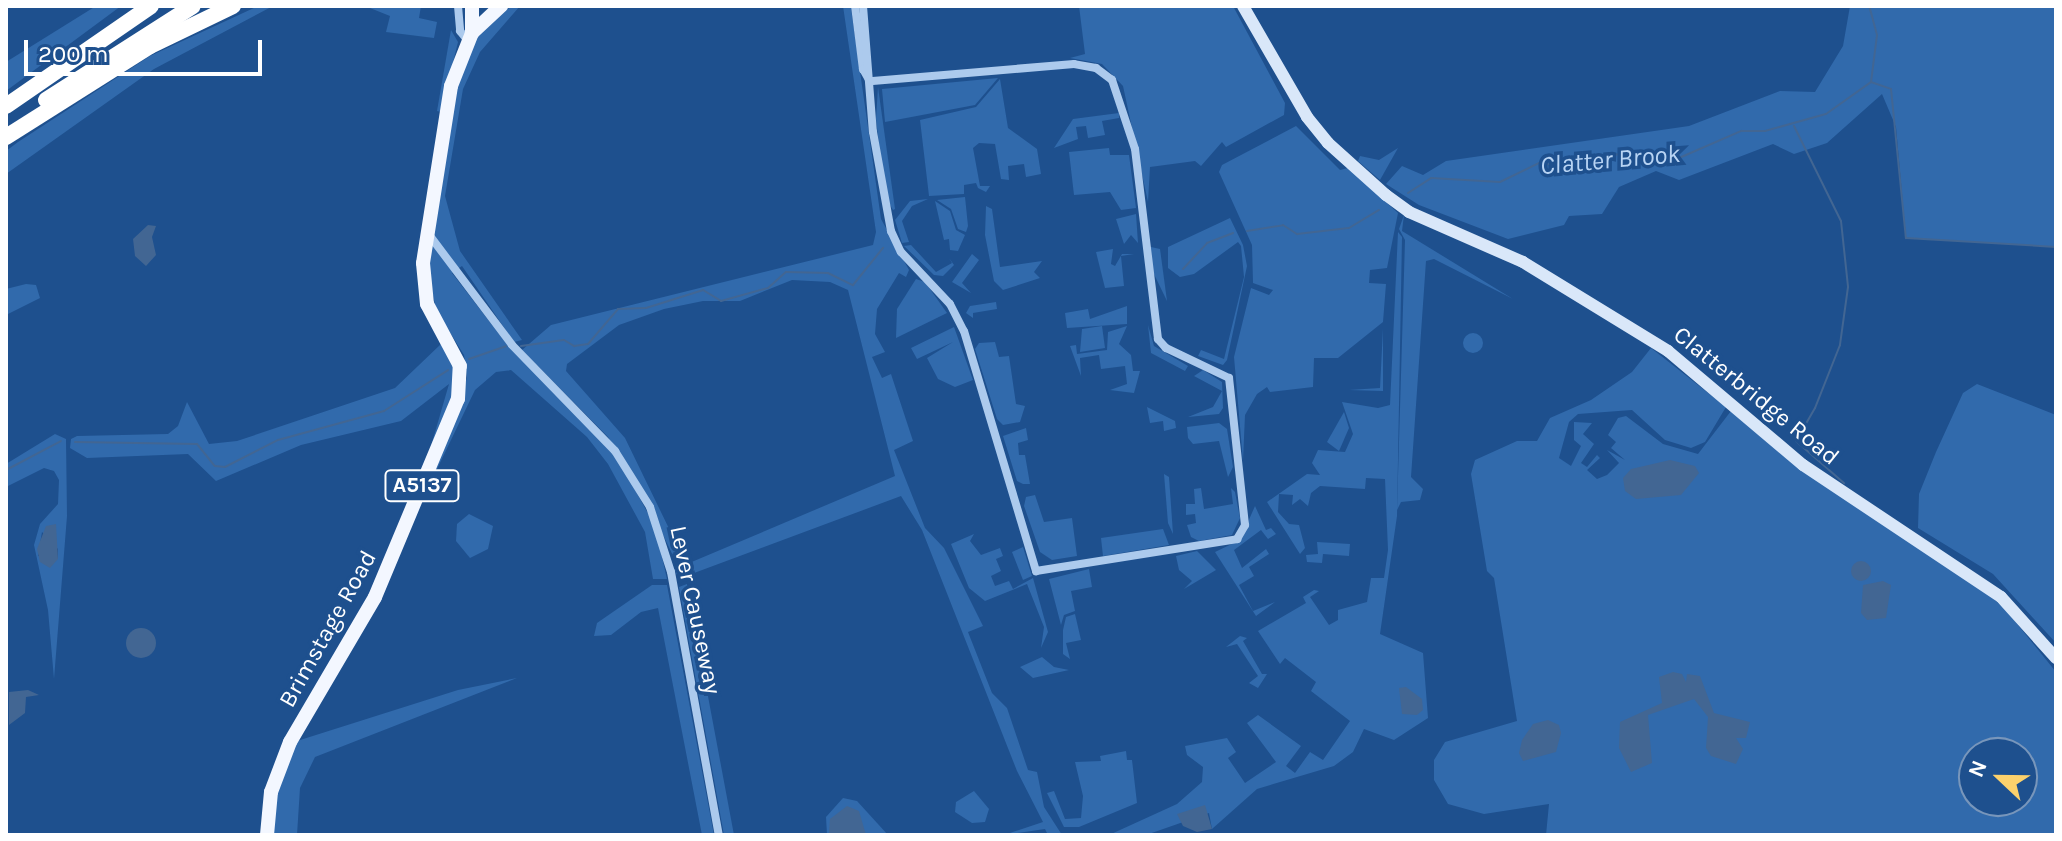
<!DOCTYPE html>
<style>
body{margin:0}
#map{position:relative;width:2062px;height:841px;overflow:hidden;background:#1e508e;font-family:Karla,sans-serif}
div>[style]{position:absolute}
.green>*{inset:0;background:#316aac}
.round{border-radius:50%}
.water>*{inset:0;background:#426693}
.stream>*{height:2px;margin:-1px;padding:0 1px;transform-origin:1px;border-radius:1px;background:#426693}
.minor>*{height:8px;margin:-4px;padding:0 4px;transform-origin:4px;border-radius:4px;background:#accaed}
.secondary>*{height:12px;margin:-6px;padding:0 6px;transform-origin:6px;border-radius:6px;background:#d9e7f9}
.primary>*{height:14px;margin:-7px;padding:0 7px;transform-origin:7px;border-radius:7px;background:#f3f7ff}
.motorway>*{height:16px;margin:-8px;padding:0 8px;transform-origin:8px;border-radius:8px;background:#fff}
span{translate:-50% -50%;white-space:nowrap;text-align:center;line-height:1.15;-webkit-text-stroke:7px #1e508e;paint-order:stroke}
.shield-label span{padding:2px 6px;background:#1e508e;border:2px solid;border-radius:6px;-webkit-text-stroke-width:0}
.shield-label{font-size:22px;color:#fff;font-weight:700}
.street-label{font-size:24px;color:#fff}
.water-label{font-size:26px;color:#b8d4f4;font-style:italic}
.frame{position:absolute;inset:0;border:8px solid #fff;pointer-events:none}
.north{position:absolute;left:1958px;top:737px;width:80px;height:80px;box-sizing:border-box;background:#1e508e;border:2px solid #7896bb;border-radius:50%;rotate:292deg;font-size:22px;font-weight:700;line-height:32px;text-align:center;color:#fff}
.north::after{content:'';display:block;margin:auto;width:28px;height:36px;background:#fcd16c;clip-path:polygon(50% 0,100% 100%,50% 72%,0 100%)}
.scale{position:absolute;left:24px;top:40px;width:238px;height:36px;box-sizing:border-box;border:4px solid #fff;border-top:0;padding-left:10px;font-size:24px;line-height:28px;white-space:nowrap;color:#fff;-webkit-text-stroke:6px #1e508e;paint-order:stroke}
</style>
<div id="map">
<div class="green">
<div style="clip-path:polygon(96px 6px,121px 6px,6px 91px,6px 62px)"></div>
<div style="clip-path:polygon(258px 6px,273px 6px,154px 69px,6px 174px,6px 151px,18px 142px,150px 56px)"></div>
<div style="clip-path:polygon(365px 6px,421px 6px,419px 18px,437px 22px,434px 38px,386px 32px,390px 16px)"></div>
<div style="clip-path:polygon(511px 6px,520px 6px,480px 52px,463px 89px,445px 196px,460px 251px,522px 340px,514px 342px,462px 266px,452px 273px,509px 347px,599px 435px,623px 468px,655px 526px,667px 579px,653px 579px,645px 532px,608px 464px,587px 437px,511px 370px,496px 372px,475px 390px,414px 517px,467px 378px,464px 355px,436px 310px,427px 263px,456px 85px,476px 38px)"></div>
<div style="clip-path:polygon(843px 6px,851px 8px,881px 219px,909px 270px,906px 277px,899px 273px,877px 309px,875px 334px,885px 352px,872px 357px,882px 378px,891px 374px,913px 441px,894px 450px,925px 528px,944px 548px,983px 626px,968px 632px,992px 693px,1007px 708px,1028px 770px,1037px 772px,1044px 807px,1062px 835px,1048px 835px,1045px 829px,1004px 835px,1043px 822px,1017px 771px,922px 530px,901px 496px,678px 579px,675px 569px,895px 476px,848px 290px,830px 282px,792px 280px,740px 301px,703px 301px,664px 309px,619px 325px,567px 364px,566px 371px,625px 438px,677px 545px,675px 560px,636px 478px,608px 437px,522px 350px,551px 325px,873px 245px,876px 232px)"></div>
<div style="clip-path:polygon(1079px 6px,1233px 6px,1285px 103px,1284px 115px,1226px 147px,1222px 142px,1201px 166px,1195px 161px,1150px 167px,1148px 202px,1123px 86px,1102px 64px,1070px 58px,1085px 54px)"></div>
<div style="clip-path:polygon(1850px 6px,2056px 6px,2056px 247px,1906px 238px,1896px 127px,1882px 94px,1827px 143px,1794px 154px,1773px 144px,1679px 180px,1656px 171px,1619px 187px,1602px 214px,1569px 216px,1564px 225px,1508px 239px,1419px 205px,1386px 184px,1402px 166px,1423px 175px,1446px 161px,1689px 126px,1780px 91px,1815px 92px,1843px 46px)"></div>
<div style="clip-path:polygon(451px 30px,458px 42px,441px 112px,437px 111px)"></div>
<div style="clip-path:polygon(998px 78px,975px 105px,885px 122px,882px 89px)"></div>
<div style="clip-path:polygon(1000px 79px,1008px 128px,1037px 149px,1041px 174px,1026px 177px,1024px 164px,1008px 166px,1009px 180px,1001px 179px,995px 144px,979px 143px,973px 148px,980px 186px,990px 186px,986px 192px,978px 188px,976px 183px,964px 185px,964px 194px,929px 196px,920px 120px,976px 107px)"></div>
<div style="clip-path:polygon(878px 87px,895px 209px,893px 210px,885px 196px,876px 119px)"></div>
<div style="clip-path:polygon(1119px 113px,1119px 118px,1102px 121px,1105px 135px,1088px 138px,1086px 126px,1076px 127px,1078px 139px,1054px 148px,1073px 119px)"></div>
<div style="clip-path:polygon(1296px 126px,1340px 170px,1348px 168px,1398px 213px,1387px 268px,1370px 270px,1369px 283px,1386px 284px,1383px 322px,1338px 358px,1314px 358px,1313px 387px,1270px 392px,1267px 387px,1257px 394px,1245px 415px,1243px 461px,1234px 357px,1251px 288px,1269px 295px,1273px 290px,1253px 283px,1252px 245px,1219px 172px,1222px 165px)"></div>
<div style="clip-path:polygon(1109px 148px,1110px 155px,1129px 155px,1136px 208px,1121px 210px,1110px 192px,1074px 195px,1069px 152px)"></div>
<div style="clip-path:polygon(1398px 148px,1380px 180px,1358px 161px,1360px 156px,1379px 160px)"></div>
<div style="clip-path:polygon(965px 197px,968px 226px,966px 232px,958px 229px,951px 209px,937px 200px)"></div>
<div style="clip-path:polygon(928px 199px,912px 206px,902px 221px,909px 242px,902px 243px,895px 220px,910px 201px)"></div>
<div style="clip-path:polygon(935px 201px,950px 211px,956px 230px,965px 235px,958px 251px,950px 250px,949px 239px,944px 240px)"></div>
<div style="clip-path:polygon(986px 206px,992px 209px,1000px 267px,1042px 261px,1034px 272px,1040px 278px,1003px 290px,994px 281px,985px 235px)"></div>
<div style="clip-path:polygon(1136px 214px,1138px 243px,1131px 235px,1124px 244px,1116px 219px)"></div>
<div style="clip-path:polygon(1404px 215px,1402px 231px,1513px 299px,1434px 259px,1426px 261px,1411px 477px,1423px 489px,1420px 500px,1401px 502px,1397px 510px,1405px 240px,1399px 229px)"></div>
<div style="clip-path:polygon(1230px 218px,1243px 245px,1247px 266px,1227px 360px,1223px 365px,1198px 356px,1201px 350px,1224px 359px,1244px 277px,1241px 246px,1238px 242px,1194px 274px,1180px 277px,1168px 268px,1168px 247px)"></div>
<div style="clip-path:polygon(1398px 232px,1402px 237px,1397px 516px,1380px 634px,1423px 653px,1428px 718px,1394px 740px,1364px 729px,1353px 752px,1334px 766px,1257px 789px,1212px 829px,1209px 813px,1146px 835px,1109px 835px,1177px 804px,1202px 782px,1203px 767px,1187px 755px,1185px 746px,1227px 738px,1236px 752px,1228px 758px,1245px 783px,1276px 762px,1247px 723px,1258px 715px,1301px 746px,1286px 766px,1295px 773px,1310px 752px,1323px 760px,1350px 721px,1311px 691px,1316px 682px,1285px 658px,1280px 664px,1258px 631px,1306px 603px,1303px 597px,1314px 590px,1319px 591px,1310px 597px,1329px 625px,1338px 620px,1338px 610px,1367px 602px,1371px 578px,1384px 578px,1388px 550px,1385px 479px,1366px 478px,1365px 489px,1320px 486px,1311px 493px,1308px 506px,1300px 499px,1292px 505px,1293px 495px,1279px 494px,1278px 512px,1289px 524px,1299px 525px,1305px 548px,1300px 554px,1267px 502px,1307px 474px,1320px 475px,1312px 463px,1318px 450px,1345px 452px,1353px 434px,1342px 402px,1378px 408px,1390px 405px)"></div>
<div style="clip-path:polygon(911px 245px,936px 272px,952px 263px,949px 258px,954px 265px,943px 276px,934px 275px,904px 246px)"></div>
<div style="clip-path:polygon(1151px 247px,1160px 249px,1167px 301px,1152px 270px)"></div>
<div style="clip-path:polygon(1113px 249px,1111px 264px,1115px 266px,1122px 254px,1134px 254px,1121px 256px,1124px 286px,1105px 288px,1096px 252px)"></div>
<div style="clip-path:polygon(972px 254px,979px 260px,962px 283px,971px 293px,952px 282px)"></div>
<div style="clip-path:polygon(916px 279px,925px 282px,947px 313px,896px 338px,897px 309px)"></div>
<div style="clip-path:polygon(26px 284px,36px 285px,40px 298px,6px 315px,6px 289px)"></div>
<div style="clip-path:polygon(996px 302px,997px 309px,973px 313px,973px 318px,966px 313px,970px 306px)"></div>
<div style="clip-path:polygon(1127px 306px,1127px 324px,1067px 328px,1065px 313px,1088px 309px,1090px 319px)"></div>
<div style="clip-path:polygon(1148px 325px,1154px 346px,1188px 366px,1185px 371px,1151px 353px)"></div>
<div style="clip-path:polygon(1102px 326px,1105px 348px,1080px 352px,1082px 329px)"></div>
<div style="clip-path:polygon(1127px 326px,1119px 344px,1131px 355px,1133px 371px,1140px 371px,1134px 393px,1110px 390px,1127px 384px,1125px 366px,1101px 369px,1099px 355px,1080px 358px,1081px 376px,1070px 346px,1076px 345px,1077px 354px,1107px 350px,1108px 332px)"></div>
<div style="clip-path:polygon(954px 327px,973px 380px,955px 387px,938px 379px,927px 358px,953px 342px,917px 359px,911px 348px)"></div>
<div style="clip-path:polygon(1383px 328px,1383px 391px,1349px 390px,1380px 388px)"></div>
<div class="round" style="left:1463px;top:333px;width:20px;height:20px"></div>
<div style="clip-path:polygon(995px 342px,999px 357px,1009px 356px,1016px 404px,1025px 406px,1020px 422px,1003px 425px,997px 419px,975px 349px,979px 343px)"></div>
<div style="clip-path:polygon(441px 344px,454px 370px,456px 390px,431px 446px,449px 384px,401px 421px,301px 445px,216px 481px,188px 454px,87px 458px,70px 448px,71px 439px,77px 436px,168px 434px,178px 426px,187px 402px,209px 444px,237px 441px,395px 388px)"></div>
<div style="clip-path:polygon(evenodd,1651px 348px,1726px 407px,1705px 442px,1691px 448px,1665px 440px,1632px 410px,1578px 414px,1569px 422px,1559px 458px,1571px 466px,1581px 446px,1574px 440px,1574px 422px,1592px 423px,1583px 434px,1594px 444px,1581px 463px,1587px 467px,1597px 455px,1600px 458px,1587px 470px,1597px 479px,1607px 475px,1619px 463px,1607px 450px,1625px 460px,1611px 448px,1616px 442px,1608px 435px,1618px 418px,1626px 416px,1663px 444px,1698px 454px,1731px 411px,1971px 579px,2005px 609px,2056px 672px,2055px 835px,1546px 835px,1549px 804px,1484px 814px,1448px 804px,1434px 780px,1434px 760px,1445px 742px,1517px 721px,1494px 578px,1487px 571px,1471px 474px,1475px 460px,1517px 441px,1537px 441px,1550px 418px,1591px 400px,1632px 372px,1651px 348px,1974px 753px,2022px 753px,2022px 801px,1974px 801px,1974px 753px)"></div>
<div style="clip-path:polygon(1203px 370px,1222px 382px,1223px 408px,1219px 414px,1188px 417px,1213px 407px,1222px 391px,1194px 376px)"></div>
<div style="clip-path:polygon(1977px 384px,2056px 415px,2056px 643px,1993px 574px,1918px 528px,1919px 494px,1936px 452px,1963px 393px)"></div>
<div style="clip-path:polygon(1147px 407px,1175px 421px,1176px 428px,1164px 431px,1163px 421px,1150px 423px)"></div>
<div style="clip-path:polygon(1344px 412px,1349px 428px,1339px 451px,1327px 442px)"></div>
<div style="clip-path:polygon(1219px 423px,1227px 429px,1233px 467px,1228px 477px,1219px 441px,1193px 444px,1188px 438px,1187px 427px)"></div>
<div style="clip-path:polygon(1026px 428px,1028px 440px,1018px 443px,1019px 455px,1025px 455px,1030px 484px,1023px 484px,1017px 481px,1003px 436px)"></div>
<div style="clip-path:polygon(evenodd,55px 434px,66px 439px,67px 516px,54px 679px,48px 610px,34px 545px,40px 524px,58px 504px,59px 480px,54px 471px,44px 468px,6px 487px,6px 464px,55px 434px,42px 532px,58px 549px,58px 559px,38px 556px,42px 532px)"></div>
<div style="clip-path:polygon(1164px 474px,1169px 477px,1173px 534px,1168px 523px)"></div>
<div style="clip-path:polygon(1201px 488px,1204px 509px,1233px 504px,1231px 488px,1235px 492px,1240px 518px,1232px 535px,1199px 541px,1191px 537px,1187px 525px,1196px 523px,1195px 514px,1186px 515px,1186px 504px,1195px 504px,1194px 489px)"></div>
<div style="clip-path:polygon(1035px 495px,1044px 522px,1072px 518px,1077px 556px,1052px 560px,1040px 552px,1024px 506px,1026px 497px)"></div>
<div style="clip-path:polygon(1255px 506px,1266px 530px,1271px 528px,1276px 534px,1268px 539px,1261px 530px,1234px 550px,1242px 568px,1266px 549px,1269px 554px,1249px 567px,1254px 576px,1239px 585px,1253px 611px,1275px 602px,1256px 616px,1215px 552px,1240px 540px)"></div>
<div style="clip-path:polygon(469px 514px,493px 526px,488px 549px,470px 558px,456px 541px,457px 524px)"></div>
<div style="clip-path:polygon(1163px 529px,1169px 545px,1103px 556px,1101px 538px)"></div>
<div style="clip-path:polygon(974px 534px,970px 541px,981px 555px,1000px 548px,1003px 556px,996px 559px,1001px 571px,991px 576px,995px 586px,1009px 581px,1013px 589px,1033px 578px,1048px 632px,1041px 648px,1044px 627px,1027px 584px,985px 601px,969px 588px,951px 544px)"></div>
<div style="clip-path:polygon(1317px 542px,1350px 544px,1349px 556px,1323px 554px,1322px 563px,1307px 562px,1306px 555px,1318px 554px)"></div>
<div style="clip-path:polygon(1023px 547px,1032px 576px,1023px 580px,1012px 552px)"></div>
<div style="clip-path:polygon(1197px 551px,1216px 570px,1184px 589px,1192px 581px,1179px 570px,1176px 556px)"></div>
<div style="clip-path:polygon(1089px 569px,1092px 587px,1071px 591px,1075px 611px,1064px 615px,1061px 625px,1049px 579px)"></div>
<div style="clip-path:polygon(687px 584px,734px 835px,724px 835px,679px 587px)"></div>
<div style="clip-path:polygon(652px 585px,667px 585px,714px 835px,702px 835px,658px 608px,641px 612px,611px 635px,594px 636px,597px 623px)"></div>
<div style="clip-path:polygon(1075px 614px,1081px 640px,1066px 643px,1070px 659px,1063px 654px,1063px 630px,1066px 617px)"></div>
<div style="clip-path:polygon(1240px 636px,1247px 638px,1243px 641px,1262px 674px,1267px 674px,1258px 688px,1249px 683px,1258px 676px,1237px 644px,1226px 647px)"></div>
<div style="clip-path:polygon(1042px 657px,1054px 667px,1069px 670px,1033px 678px,1020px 667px)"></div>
<div style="clip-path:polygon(517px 678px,315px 757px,300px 788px,297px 835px,272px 835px,278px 787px,297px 741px,458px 690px)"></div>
<div style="clip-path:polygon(1126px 751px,1127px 760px,1132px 760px,1137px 803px,1079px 827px,1064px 827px,1047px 793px,1054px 791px,1065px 819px,1081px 818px,1083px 796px,1075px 762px,1101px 761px,1100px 756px)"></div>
<div style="clip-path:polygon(974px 791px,989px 809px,985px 822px,972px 823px,955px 812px,956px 802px)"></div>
<div style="clip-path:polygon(843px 798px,857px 801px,888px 835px,827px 835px,826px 817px)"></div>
</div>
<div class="water">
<div style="clip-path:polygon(148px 225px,156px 226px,152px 237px,156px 255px,146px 266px,135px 256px,133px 239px)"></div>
<div style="clip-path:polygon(1670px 460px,1695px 466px,1699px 473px,1681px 495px,1636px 499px,1625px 491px,1623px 478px,1631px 469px)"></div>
<div style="clip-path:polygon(56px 524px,58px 559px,50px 568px,40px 562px,37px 549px,46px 526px)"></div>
<div class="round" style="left:1851px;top:561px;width:20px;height:20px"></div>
<div style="clip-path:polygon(1883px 581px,1891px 585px,1886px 618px,1867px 620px,1861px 613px,1863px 585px)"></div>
<div class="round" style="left:126px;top:628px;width:30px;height:30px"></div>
<div style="clip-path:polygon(1673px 672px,1682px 674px,1686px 682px,1687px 674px,1700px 676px,1714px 713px,1750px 722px,1746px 738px,1736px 738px,1743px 749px,1736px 764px,1711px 756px,1706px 748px,1708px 717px,1694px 699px,1648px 715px,1652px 763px,1631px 772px,1619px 748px,1620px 722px,1662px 703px,1659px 677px)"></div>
<div style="clip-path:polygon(1406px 687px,1422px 699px,1423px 710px,1417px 715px,1402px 714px,1399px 688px)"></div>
<div style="clip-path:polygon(28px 690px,39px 695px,26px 697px,25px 713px,9px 725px,9px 692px)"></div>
<div style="clip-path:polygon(1548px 720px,1559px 725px,1561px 733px,1556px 752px,1523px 761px,1519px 753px,1522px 740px,1533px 724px)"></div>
<div style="clip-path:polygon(1205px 805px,1212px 829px,1197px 832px,1183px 826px,1177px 814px)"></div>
<div style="clip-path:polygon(847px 806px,859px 811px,866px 835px,829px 834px,830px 819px)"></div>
</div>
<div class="stream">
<div style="left:1871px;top:82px;width:21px;rotate:19deg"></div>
<div style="left:1891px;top:89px;width:150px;rotate:84.3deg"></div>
<div style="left:1906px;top:238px;width:150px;rotate:3.4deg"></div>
<div style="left:1794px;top:126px;width:106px;rotate:63.7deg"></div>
<div style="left:1841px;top:221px;width:66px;rotate:83.9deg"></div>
<div style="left:1848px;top:287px;width:59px;rotate:97.9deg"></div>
<div style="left:1840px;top:345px;width:68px;rotate:111.6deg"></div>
<div style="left:1815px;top:408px;width:38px;rotate:120deg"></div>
<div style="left:1796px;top:441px;width:64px;rotate:41.2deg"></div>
<div style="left:1408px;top:193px;width:27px;rotate:-33deg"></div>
<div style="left:1431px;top:178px;width:69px;rotate:3.3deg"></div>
<div style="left:1500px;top:182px;width:43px;rotate:-26deg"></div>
<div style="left:1539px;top:163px;width:15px;rotate:8deg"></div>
<div style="left:1554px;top:165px;width:67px;rotate:-9.5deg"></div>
<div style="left:1620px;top:154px;width:17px;rotate:21deg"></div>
<div style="left:1636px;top:160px;width:43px;rotate:-2.7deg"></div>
<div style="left:1679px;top:158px;width:68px;rotate:-23.5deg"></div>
<div style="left:1741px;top:131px;width:24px"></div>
<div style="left:1765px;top:131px;width:63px;rotate:-15.6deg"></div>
<div style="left:1826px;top:114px;width:55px;rotate:-35.4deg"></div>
<div style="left:1871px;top:82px;width:47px;rotate:-82.7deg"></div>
<div style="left:1877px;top:35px;width:30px;rotate:-105deg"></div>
<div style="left:1247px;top:231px;width:36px;rotate:-9deg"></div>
<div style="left:1283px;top:225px;width:17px;rotate:33deg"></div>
<div style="left:1297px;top:234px;width:52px;rotate:-6.6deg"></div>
<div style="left:1349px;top:228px;width:35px;rotate:-31deg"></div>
<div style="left:1183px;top:269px;width:35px;rotate:-47deg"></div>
<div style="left:1207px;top:243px;width:28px;rotate:-21deg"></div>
<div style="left:521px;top:346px;width:43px;rotate:-7.9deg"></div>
<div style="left:564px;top:340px;width:12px;rotate:31deg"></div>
<div style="left:574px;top:346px;width:14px;rotate:-8deg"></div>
<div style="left:588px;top:344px;width:46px;rotate:-49.4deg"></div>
<div style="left:618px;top:309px;width:28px;rotate:-2deg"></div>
<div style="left:646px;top:308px;width:60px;rotate:-17.5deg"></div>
<div style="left:703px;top:290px;width:21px;rotate:31deg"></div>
<div style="left:721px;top:301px;width:49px;rotate:-15.5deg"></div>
<div style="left:768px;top:288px;width:24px;rotate:-42deg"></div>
<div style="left:786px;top:272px;width:42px;rotate:1.4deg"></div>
<div style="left:828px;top:273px;width:28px;rotate:26deg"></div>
<div style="left:853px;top:285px;width:48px;rotate:-51deg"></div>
<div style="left:469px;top:359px;width:39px;rotate:-19deg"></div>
<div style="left:75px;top:442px;width:122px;rotate:0.9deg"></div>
<div style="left:197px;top:444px;width:28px;rotate:51deg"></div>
<div style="left:215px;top:466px;width:10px;rotate:6deg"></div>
<div style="left:225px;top:467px;width:59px;rotate:-27deg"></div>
<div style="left:278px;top:440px;width:110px;rotate:-15.3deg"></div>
<div style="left:384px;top:411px;width:76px;rotate:-32.6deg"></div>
<div style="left:6px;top:470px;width:62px;rotate:-27.8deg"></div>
</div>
<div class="minor">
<div style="left:458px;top:6px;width:25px;rotate:85deg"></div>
<div style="left:460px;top:31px;width:13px;rotate:51deg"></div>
<div style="left:855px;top:6px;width:64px;rotate:82.8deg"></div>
<div style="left:863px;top:69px;width:13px;rotate:61deg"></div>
<div style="left:863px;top:6px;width:126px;rotate:85.5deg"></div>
<div style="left:873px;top:132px;width:101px;rotate:79.7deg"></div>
<div style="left:891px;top:231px;width:23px;rotate:65deg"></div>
<div style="left:901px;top:252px;width:71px;rotate:46.7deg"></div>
<div style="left:950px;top:304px;width:30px;rotate:63deg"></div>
<div style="left:964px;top:331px;width:251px;rotate:73.3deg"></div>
<div style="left:1036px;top:571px;width:204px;rotate:-9deg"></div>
<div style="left:1237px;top:539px;width:16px;rotate:-60deg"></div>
<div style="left:1245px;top:525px;width:148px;rotate:-96.2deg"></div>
<div style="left:1229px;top:378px;width:70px;rotate:-154.5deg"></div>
<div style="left:1166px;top:348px;width:12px;rotate:-132deg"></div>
<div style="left:1158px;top:339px;width:191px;rotate:-96.9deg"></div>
<div style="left:1135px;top:149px;width:73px;rotate:-108.4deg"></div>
<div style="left:1112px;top:80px;width:20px;rotate:-143deg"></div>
<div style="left:1096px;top:68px;width:22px;rotate:-170deg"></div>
<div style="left:1074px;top:64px;width:205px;rotate:175.2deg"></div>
<div style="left:427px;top:232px;width:141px;rotate:53deg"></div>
<div style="left:512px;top:345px;width:148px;rotate:45.8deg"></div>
<div style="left:615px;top:451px;width:66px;rotate:58deg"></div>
<div style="left:650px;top:507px;width:68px;rotate:72.1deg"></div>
<div style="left:671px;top:572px;width:267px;rotate:79.7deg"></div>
</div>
<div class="secondary">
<div style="left:1243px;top:6px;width:128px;rotate:60deg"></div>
<div style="left:1307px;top:117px;width:33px;rotate:51deg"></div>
<div style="left:1328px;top:143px;width:78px;rotate:41.9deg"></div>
<div style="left:1386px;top:195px;width:29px;rotate:36deg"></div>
<div style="left:1409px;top:212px;width:124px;rotate:23.7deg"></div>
<div style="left:1523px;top:262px;width:170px;rotate:31.5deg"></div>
<div style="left:1668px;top:351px;width:177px;rotate:40.2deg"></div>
<div style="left:1803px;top:465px;width:238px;rotate:33.7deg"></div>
<div style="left:2001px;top:597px;width:82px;rotate:48deg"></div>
</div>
<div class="primary">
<div style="left:472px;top:33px;width:40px;rotate:-43deg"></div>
<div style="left:267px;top:835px;width:43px;rotate:-84.7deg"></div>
<div style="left:271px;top:792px;width:53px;rotate:-69.2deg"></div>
<div style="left:290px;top:742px;width:168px;rotate:-59.6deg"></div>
<div style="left:375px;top:597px;width:215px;rotate:-67.3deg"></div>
<div style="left:458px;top:399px;width:33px;rotate:-87deg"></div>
<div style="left:460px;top:366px;width:70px;rotate:-118deg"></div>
<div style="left:427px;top:304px;width:41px;rotate:-95.6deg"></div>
<div style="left:423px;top:263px;width:179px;rotate:-81deg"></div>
<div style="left:451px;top:86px;width:57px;rotate:-68.4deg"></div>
<div style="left:472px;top:33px;width:27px;rotate:-90deg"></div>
</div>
<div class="motorway">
<div style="left:46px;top:100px;width:174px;rotate:-32.6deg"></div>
<div style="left:6px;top:106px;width:176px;rotate:-34.6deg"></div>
<div style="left:6px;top:137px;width:170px;rotate:-32.3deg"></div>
<div style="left:150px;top:46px;width:92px;rotate:-25.7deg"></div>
</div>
<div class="shield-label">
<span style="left:422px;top:486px">A5137</span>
</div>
<div class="street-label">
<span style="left:1756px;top:396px;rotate:39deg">Clatterbridge Road</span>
<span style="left:695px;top:610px;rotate:78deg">Lever Causeway</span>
<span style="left:328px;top:629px;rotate:-61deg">Brimstage Road</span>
</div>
<div class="water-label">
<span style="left:1610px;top:160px;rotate:-5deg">Clatter Brook</span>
</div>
<div class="frame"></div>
<div class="north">N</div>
<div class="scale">200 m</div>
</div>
